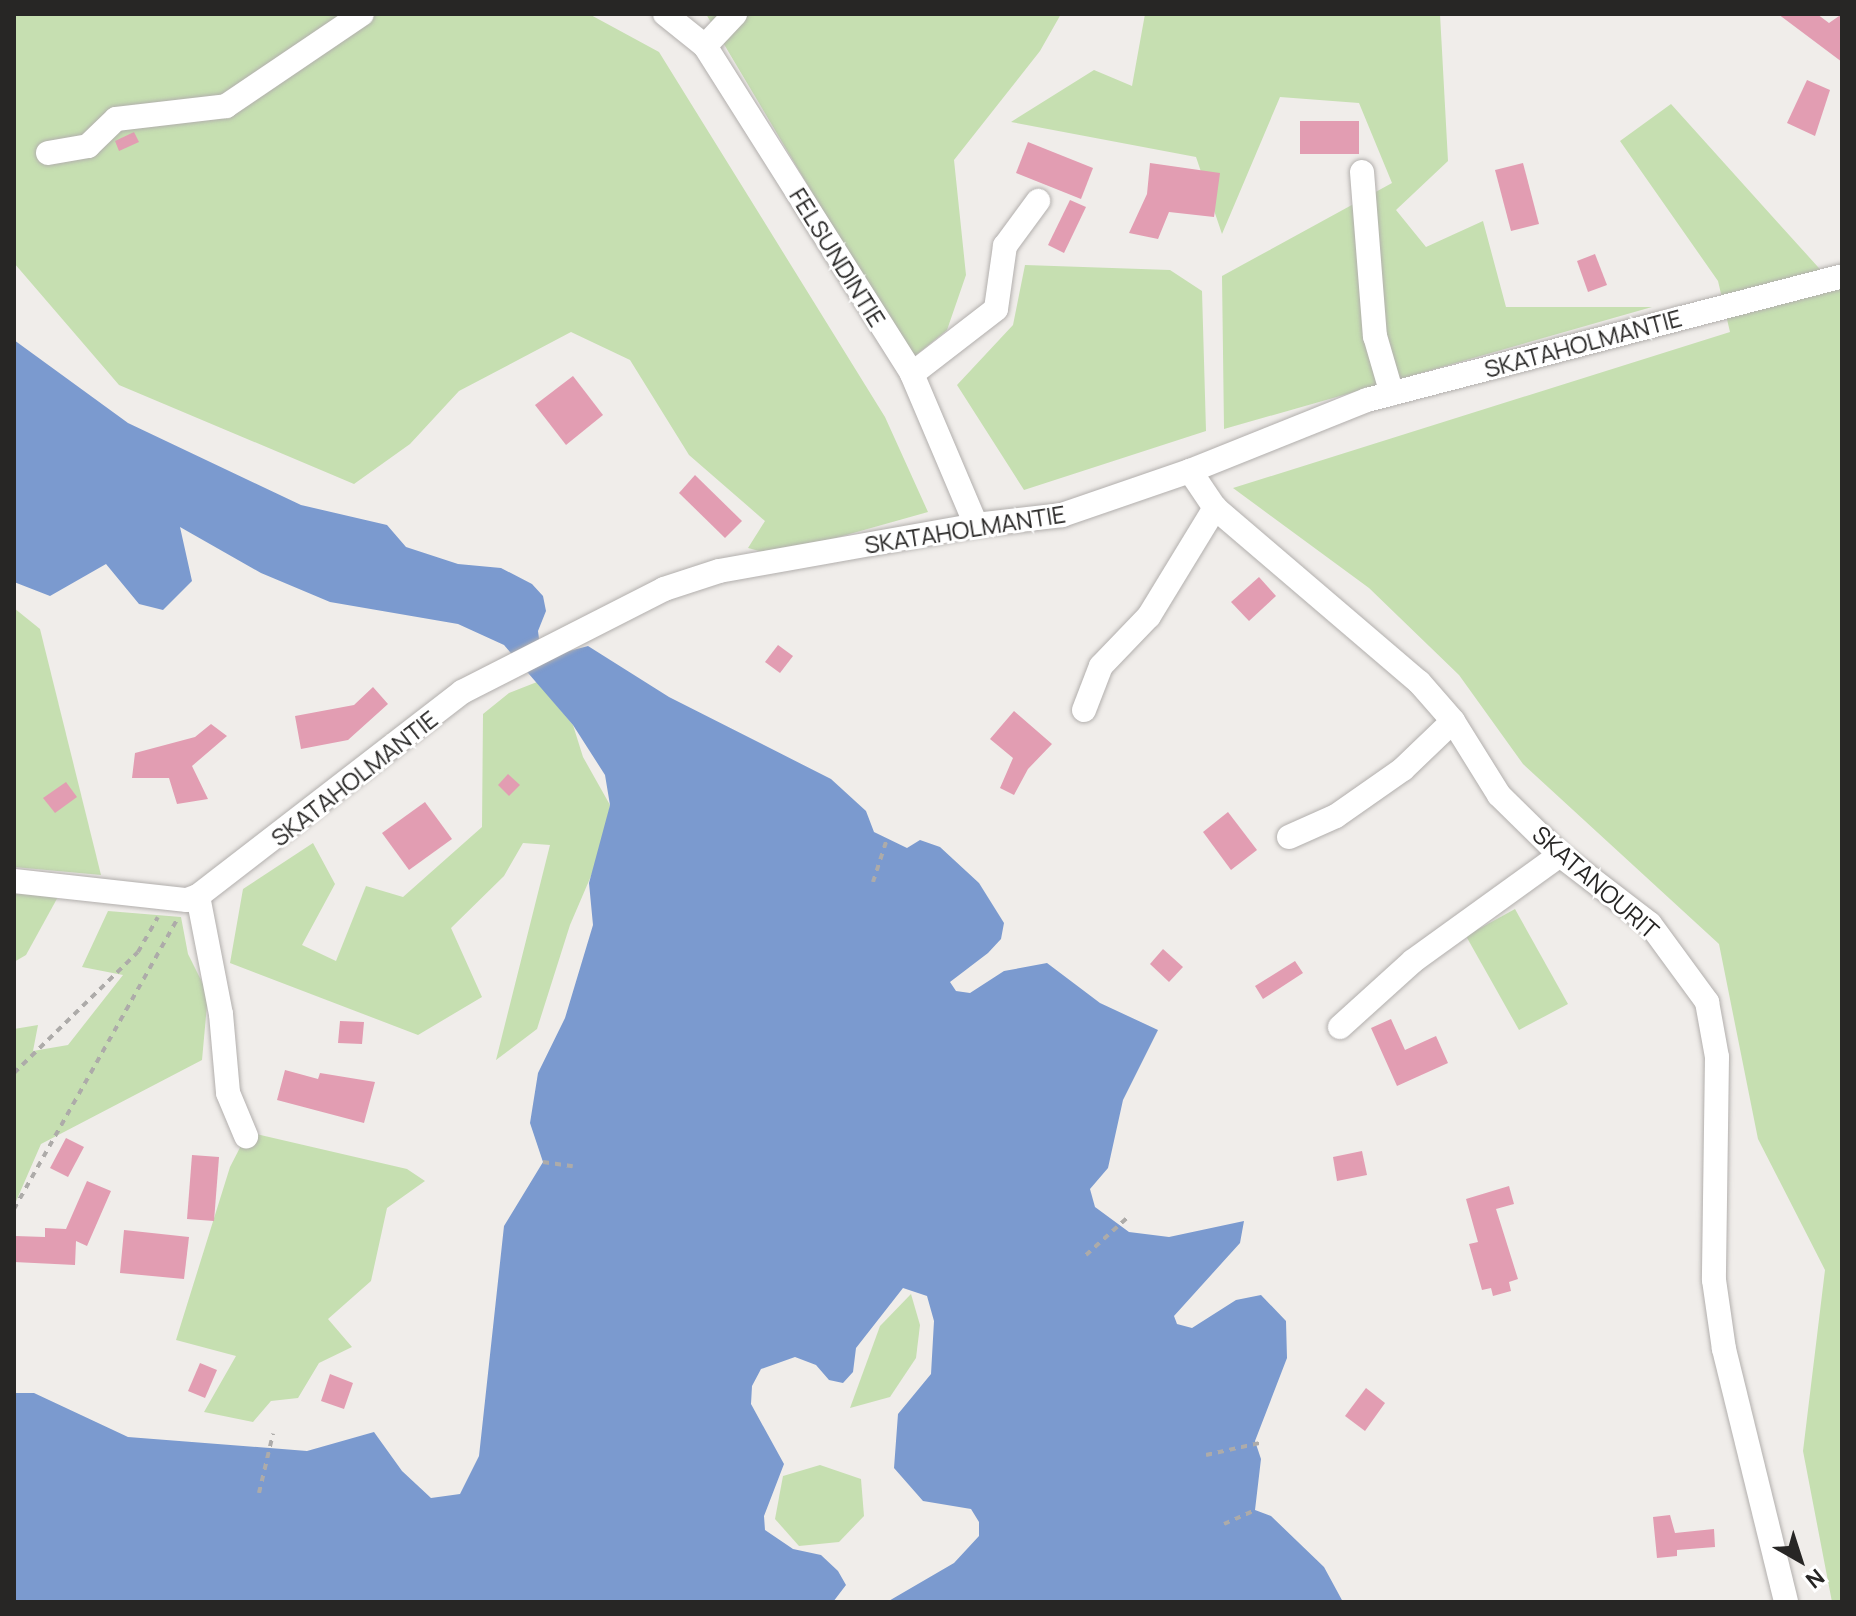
<!DOCTYPE html>
<style>
body{margin:0}
#map{position:relative;width:1856px;height:1616px;overflow:hidden;background:#f0edea;font-family:Manrope,sans-serif}
div>[style]{position:absolute}
.green>*{inset:0;background:#c6dfb1}
.water>*{inset:0;background:#7b9acf}
.building>*{inset:0;background:#e29db2}
.path>*{height:4px;margin-top:-2px;transform-origin:0;background:repeating-linear-gradient(90deg,#adaba9 0 6px,transparent 0 12px)}
.roads{filter:drop-shadow(0 0 2px #b2afad) drop-shadow(0 0 2px #b2afad)}
.minor>*{height:24px;margin:-12px;padding:0 12px;transform-origin:12px;border-radius:12px;background:#fff}
span{translate:-50% -50%;white-space:nowrap;text-align:center;line-height:1.15;-webkit-text-stroke:6px #fff;paint-order:stroke}
.street-label{font-size:24px;color:#272625}
.frame{position:absolute;inset:0;border:16px solid #272625;pointer-events:none}
.north{position:absolute;left:1760px;top:1520px;width:80px;height:80px;-webkit-text-stroke:6px #fff;paint-order:stroke;rotate:141deg;font-size:22px;font-weight:700;line-height:32px;text-align:center;color:#272625}
.north::after{content:'';display:block;margin:auto;width:28px;height:36px;background:#272625;clip-path:polygon(50% 0,100% 100%,50% 72%,0 100%)}
</style>
<div id="map">
<div class="green">
<div style="clip-path:polygon(14px 14px,589px 14px,659px 52px,885px 417px,928px 512px,775px 555px,748px 548px,765px 521px,689px 455px,630px 360px,571px 332px,459px 391px,410px 444px,354px 484px,119px 385px,14px 263px)"></div>
<div style="clip-path:polygon(706px 14px,1061px 14px,1040px 51px,954px 160px,966px 275px,947px 330px,911px 359px)"></div>
<div style="clip-path:polygon(1145px 14px,1440px 14px,1448px 161px,1396px 210px,1426px 247px,1483px 221px,1506px 307px,1652px 307px,1224px 429px,1222px 276px,1392px 183px,1359px 103px,1280px 97px,1222px 234px,1196px 157px,1011px 122px,1094px 70px,1132px 86px)"></div>
<div style="clip-path:polygon(1671px 104px,1827px 277px,1842px 277px,1842px 1602px,1832px 1602px,1803px 1451px,1825px 1270px,1758px 1139px,1719px 944px,1523px 764px,1459px 675px,1369px 588px,1233px 488px,1730px 332px,1718px 281px,1620px 141px)"></div>
<div style="clip-path:polygon(1025px 265px,1170px 270px,1202px 291px,1206px 431px,1024px 490px,957px 385px,1013px 325px)"></div>
<div style="clip-path:polygon(14px 608px,40px 629px,101px 875px,14px 867px)"></div>
<div style="clip-path:polygon(537px 682px,573px 725px,583px 757px,610px 805px,600px 855px,570px 925px,537px 1029px,496px 1060px,550px 845px,523px 843px,504px 876px,451px 928px,482px 997px,418px 1035px,230px 963px,243px 889px,313px 843px,335px 884px,302px 945px,336px 961px,366px 886px,403px 897px,482px 827px,483px 714px,509px 693px)"></div>
<div style="clip-path:polygon(14px 894px,59px 895px,26px 955px,14px 962px)"></div>
<div style="clip-path:polygon(1515px 909px,1568px 1004px,1519px 1030px,1466px 936px)"></div>
<div style="clip-path:polygon(108px 911px,181px 917px,188px 954px,208px 994px,202px 1060px,41px 1144px,14px 1206px,14px 1029px,38px 1025px,33px 1051px,68px 1045px,123px 975px,82px 967px)"></div>
<div style="clip-path:polygon(248px 1132px,407px 1169px,425px 1181px,387px 1208px,371px 1281px,328px 1319px,352px 1347px,319px 1363px,298px 1398px,271px 1401px,253px 1422px,204px 1412px,236px 1356px,176px 1340px,230px 1167px)"></div>
<div style="clip-path:polygon(911px 1294px,920px 1325px,916px 1358px,890px 1397px,850px 1408px,880px 1326px)"></div>
<div style="clip-path:polygon(820px 1465px,861px 1479px,864px 1516px,839px 1542px,799px 1546px,775px 1519px,783px 1476px)"></div>
</div>
<div class="water">
<div style="clip-path:polygon(14px 340px,128px 423px,301px 505px,387px 525px,406px 547px,458px 564px,501px 568px,532px 584px,543px 596px,546px 611px,538px 631px,540px 646px,558px 654px,588px 646px,669px 697px,831px 779px,866px 811px,874px 832px,907px 848px,920px 840px,940px 847px,979px 883px,1004px 923px,1001px 939px,988px 953px,950px 982px,956px 991px,970px 993px,1004px 971px,1047px 963px,1100px 1003px,1158px 1030px,1123px 1100px,1108px 1168px,1090px 1189px,1095px 1207px,1129px 1232px,1169px 1237px,1244px 1221px,1240px 1243px,1174px 1316px,1177px 1324px,1192px 1328px,1236px 1300px,1261px 1295px,1286px 1321px,1287px 1358px,1255px 1441px,1261px 1459px,1255px 1510px,1271px 1516px,1324px 1567px,1343px 1602px,887px 1602px,954px 1563px,979px 1536px,979px 1522px,971px 1509px,923px 1501px,894px 1468px,898px 1414px,931px 1374px,934px 1321px,927px 1296px,903px 1288px,856px 1348px,853px 1372px,843px 1383px,829px 1380px,816px 1365px,795px 1357px,761px 1369px,752px 1386px,751px 1404px,784px 1464px,764px 1516px,765px 1530px,793px 1549px,821px 1555px,838px 1571px,846px 1585px,833px 1602px,14px 1602px,14px 1393px,34px 1393px,128px 1437px,307px 1451px,374px 1432px,402px 1471px,431px 1498px,460px 1494px,479px 1456px,504px 1226px,543px 1162px,530px 1123px,538px 1073px,565px 1018px,593px 925px,589px 883px,610px 805px,605px 775px,573px 725px,504px 645px,458px 624px,330px 602px,261px 573px,180px 527px,192px 581px,163px 610px,139px 604px,106px 564px,50px 596px,14px 582px)"></div>
</div>
<div class="building">
<div style="clip-path:polygon(1778px 14px,1817px 14px,1829px 23px,1842px 14px,1842px 62px)"></div>
<div style="clip-path:polygon(1807px 80px,1830px 90px,1815px 136px,1787px 123px)"></div>
<div style="clip-path:polygon(1300px 121px,1359px 121px,1359px 154px,1300px 154px)"></div>
<div style="clip-path:polygon(134px 132px,139px 142px,119px 151px,115px 141px)"></div>
<div style="clip-path:polygon(1028px 142px,1093px 168px,1081px 199px,1016px 173px)"></div>
<div style="clip-path:polygon(1150px 163px,1220px 173px,1214px 217px,1169px 212px,1158px 239px,1129px 233px,1147px 194px)"></div>
<div style="clip-path:polygon(1523px 163px,1539px 224px,1511px 231px,1495px 170px)"></div>
<div style="clip-path:polygon(1070px 200px,1086px 207px,1064px 253px,1048px 245px)"></div>
<div style="clip-path:polygon(1595px 254px,1607px 285px,1588px 292px,1577px 261px)"></div>
<div style="clip-path:polygon(573px 376px,603px 415px,566px 445px,535px 405px)"></div>
<div style="clip-path:polygon(695px 475px,742px 521px,725px 538px,679px 493px)"></div>
<div style="clip-path:polygon(1259px 577px,1276px 596px,1249px 621px,1231px 602px)"></div>
<div style="clip-path:polygon(778px 645px,793px 656px,780px 673px,765px 662px)"></div>
<div style="clip-path:polygon(373px 687px,388px 704px,348px 740px,301px 749px,295px 716px,354px 705px)"></div>
<div style="clip-path:polygon(1014px 711px,1052px 744px,1028px 769px,1014px 795px,1000px 788px,1013px 758px,990px 739px)"></div>
<div style="clip-path:polygon(211px 724px,227px 736px,192px 766px,208px 799px,177px 804px,169px 778px,132px 778px,135px 753px,195px 737px)"></div>
<div style="clip-path:polygon(508px 774px,520px 785px,509px 796px,498px 785px)"></div>
<div style="clip-path:polygon(66px 782px,77px 797px,55px 813px,43px 798px)"></div>
<div style="clip-path:polygon(425px 802px,452px 839px,409px 870px,382px 833px)"></div>
<div style="clip-path:polygon(1228px 812px,1257px 850px,1231px 870px,1203px 832px)"></div>
<div style="clip-path:polygon(1163px 949px,1183px 967px,1169px 982px,1150px 964px)"></div>
<div style="clip-path:polygon(1295px 961px,1303px 973px,1263px 999px,1255px 986px)"></div>
<div style="clip-path:polygon(1391px 1019px,1405px 1050px,1436px 1036px,1448px 1063px,1397px 1086px,1371px 1028px)"></div>
<div style="clip-path:polygon(340px 1021px,364px 1022px,362px 1044px,338px 1043px)"></div>
<div style="clip-path:polygon(285px 1070px,318px 1079px,320px 1073px,375px 1082px,364px 1123px,277px 1100px)"></div>
<div style="clip-path:polygon(66px 1138px,84px 1147px,68px 1177px,50px 1168px)"></div>
<div style="clip-path:polygon(1362px 1151px,1367px 1175px,1337px 1181px,1333px 1157px)"></div>
<div style="clip-path:polygon(192px 1155px,219px 1157px,214px 1221px,187px 1219px)"></div>
<div style="clip-path:polygon(87px 1181px,111px 1191px,87px 1246px,76px 1241px,75px 1265px,14px 1262px,15px 1236px,45px 1237px,45px 1228px,66px 1229px)"></div>
<div style="clip-path:polygon(1509px 1186px,1514px 1204px,1496px 1209px,1518px 1279px,1509px 1282px,1511px 1291px,1493px 1296px,1491px 1288px,1482px 1290px,1469px 1244px,1478px 1242px,1466px 1199px)"></div>
<div style="clip-path:polygon(124px 1230px,189px 1237px,184px 1279px,120px 1273px)"></div>
<div style="clip-path:polygon(200px 1363px,217px 1370px,205px 1398px,188px 1391px)"></div>
<div style="clip-path:polygon(330px 1374px,353px 1383px,344px 1409px,321px 1401px)"></div>
<div style="clip-path:polygon(1366px 1388px,1385px 1403px,1365px 1431px,1345px 1416px)"></div>
<div style="clip-path:polygon(1670px 1515px,1675px 1533px,1714px 1529px,1715px 1547px,1677px 1550px,1677px 1556px,1657px 1558px,1653px 1517px)"></div>
</div>
<div class="path">
<div style="left:873px;top:882px;width:45px;rotate:-72deg"></div>
<div style="left:14px;top:1073px;width:173px;rotate:-44.3deg"></div>
<div style="left:138px;top:952px;width:40px;rotate:-60.3deg"></div>
<div style="left:543px;top:1162px;width:30px;rotate:8deg"></div>
<div style="left:14px;top:1209px;width:334px;rotate:-60.6deg"></div>
<div style="left:1086px;top:1255px;width:57px;rotate:-42.1deg"></div>
<div style="left:1206px;top:1455px;width:59px;rotate:-12.6deg"></div>
<div style="left:259px;top:1493px;width:61px;rotate:-76.7deg"></div>
<div style="left:1224px;top:1524px;width:34px;rotate:-24deg"></div>
</div>
<div class="roads">
<div class="minor">
<div style="left:665px;top:14px;width:51px;rotate:38.7deg"></div>
<div style="left:705px;top:46px;width:388px;rotate:57.7deg"></div>
<div style="left:912px;top:374px;width:164px;rotate:67deg"></div>
<div style="left:705px;top:46px;width:44px;rotate:-46.8deg"></div>
<div style="left:48px;top:153px;width:41px;rotate:-9.9deg"></div>
<div style="left:88px;top:146px;width:39px;rotate:-44deg"></div>
<div style="left:116px;top:119px;width:111px;rotate:-6.7deg"></div>
<div style="left:226px;top:106px;width:164px;rotate:-34.1deg"></div>
<div style="left:1362px;top:172px;width:165px;rotate:85.5deg"></div>
<div style="left:1375px;top:336px;width:60px;rotate:73.7deg"></div>
<div style="left:912px;top:374px;width:106px;rotate:-37.7deg"></div>
<div style="left:996px;top:309px;width:64px;rotate:-81.9deg"></div>
<div style="left:1005px;top:246px;width:56px;rotate:-53.7deg"></div>
<div style="left:1190px;top:471px;width:45px;rotate:56deg"></div>
<div style="left:1215px;top:508px;width:268px;rotate:40.5deg"></div>
<div style="left:1419px;top:682px;width:52px;rotate:48.9deg"></div>
<div style="left:1453px;top:721px;width:87px;rotate:58.1deg"></div>
<div style="left:1499px;top:795px;width:86px;rotate:44.5deg"></div>
<div style="left:1560px;top:855px;width:113px;rotate:37.5deg"></div>
<div style="left:1650px;top:924px;width:97px;rotate:53.8deg"></div>
<div style="left:1707px;top:1002px;width:56px;rotate:79.7deg"></div>
<div style="left:1717px;top:1057px;width:223px;rotate:90.8deg"></div>
<div style="left:1714px;top:1280px;width:70px;rotate:81.8deg"></div>
<div style="left:1724px;top:1349px;width:260px;rotate:76.2deg"></div>
<div style="left:1084px;top:710px;width:47px;rotate:-68.9deg"></div>
<div style="left:1101px;top:666px;width:69px;rotate:-46.2deg"></div>
<div style="left:1149px;top:616px;width:127px;rotate:-58.6deg"></div>
<div style="left:1289px;top:837px;width:51px;rotate:-24.1deg"></div>
<div style="left:1336px;top:816px;width:82px;rotate:-35deg"></div>
<div style="left:1403px;top:769px;width:69px;rotate:-43.8deg"></div>
<div style="left:14px;top:881px;width:174px;rotate:6.3deg"></div>
<div style="left:187px;top:900px;width:12px;rotate:-20deg"></div>
<div style="left:198px;top:896px;width:334px;rotate:-37.7deg"></div>
<div style="left:462px;top:692px;width:227px;rotate:-27deg"></div>
<div style="left:664px;top:589px;width:58px;rotate:-18.1deg"></div>
<div style="left:719px;top:571px;width:261px;rotate:-10.1deg"></div>
<div style="left:976px;top:525px;width:87px;rotate:-6.6deg"></div>
<div style="left:1062px;top:515px;width:135px;rotate:-19deg"></div>
<div style="left:1190px;top:471px;width:191px;rotate:-21.9deg"></div>
<div style="left:1367px;top:400px;width:491px;rotate:-14.6deg"></div>
<div style="left:198px;top:896px;width:120px;rotate:79deg"></div>
<div style="left:221px;top:1014px;width:79px;rotate:84.9deg"></div>
<div style="left:228px;top:1093px;width:47px;rotate:67.3deg"></div>
<div style="left:1340px;top:1027px;width:98px;rotate:-42.1deg"></div>
<div style="left:1413px;top:961px;width:181px;rotate:-35.8deg"></div>
</div>
</div>
<div class="street-label">
<span style="left:838px;top:257px;rotate:58deg">FELSUNDINTIE</span>
<span style="left:1583px;top:343px;rotate:-15deg">SKATAHOLMANTIE</span>
<span style="left:965px;top:529px;rotate:-9deg">SKATAHOLMANTIE</span>
<span style="left:354px;top:778px;rotate:-38deg">SKATAHOLMANTIE</span>
<span style="left:1596px;top:882px;rotate:41deg">SKATANOURIT</span>
</div>
<div class="frame"></div>
<div class="north">N</div>
</div>
